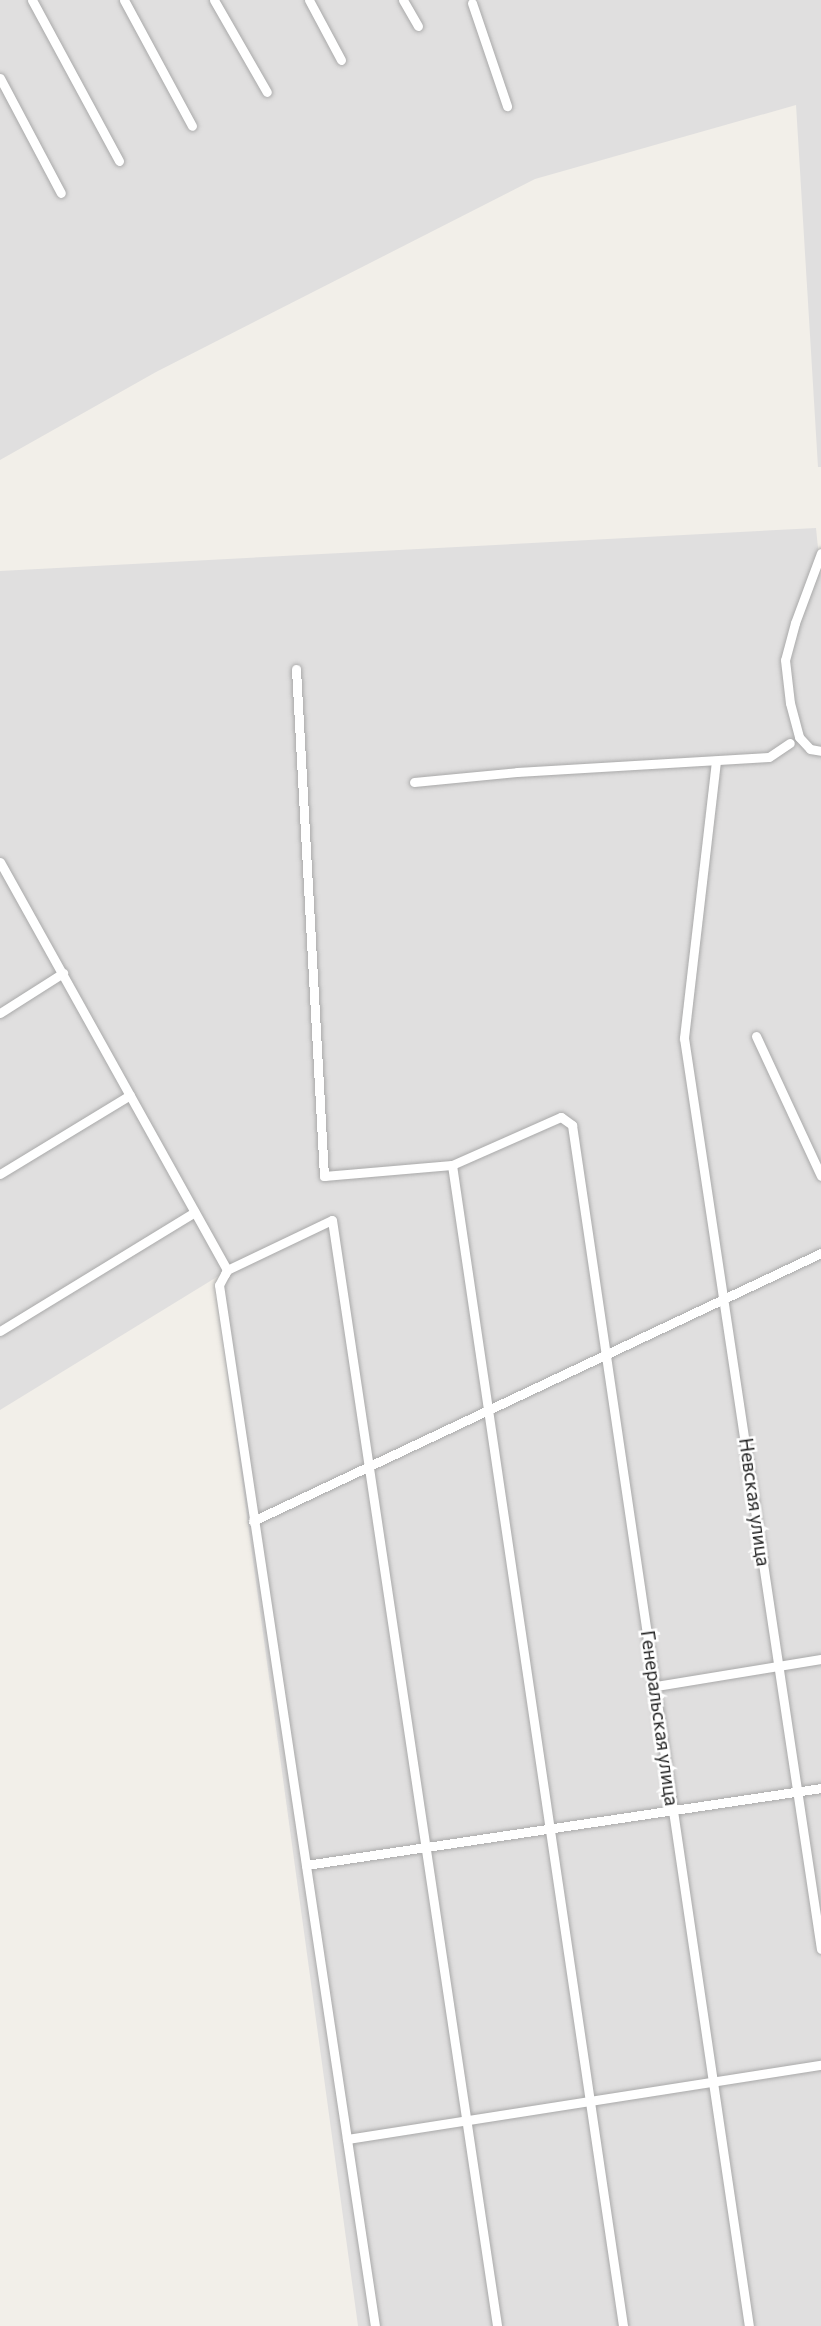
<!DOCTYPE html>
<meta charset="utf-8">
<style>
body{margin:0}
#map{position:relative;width:821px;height:2326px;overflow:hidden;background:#f2efe9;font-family:Commissioner,sans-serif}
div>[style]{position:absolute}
.residential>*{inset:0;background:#e0dfdf}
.roads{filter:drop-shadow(0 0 2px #a9a9a9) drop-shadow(0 0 2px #a9a9a9)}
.minor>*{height:9px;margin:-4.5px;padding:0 4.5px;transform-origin:4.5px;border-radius:4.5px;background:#fff}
span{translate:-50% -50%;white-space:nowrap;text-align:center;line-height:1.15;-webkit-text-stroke:5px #fff;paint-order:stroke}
.street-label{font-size:19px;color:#222}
</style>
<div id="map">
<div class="residential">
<div style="clip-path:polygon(0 0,821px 0,821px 467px,818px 467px,796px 105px,535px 179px,156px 372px,0 460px)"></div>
<div style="clip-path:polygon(816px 528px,821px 578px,821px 2326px,358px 2326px,215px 1283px,229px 1272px,0 858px,0 571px)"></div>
<div style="clip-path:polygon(0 863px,225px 1272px,0 1410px)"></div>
</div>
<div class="roads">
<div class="minor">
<div style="left:32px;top:0;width:183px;rotate:61.6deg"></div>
<div style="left:124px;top:0;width:143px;rotate:61.6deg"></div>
<div style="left:214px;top:0;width:106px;rotate:60.1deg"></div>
<div style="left:309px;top:0;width:68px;rotate:61.9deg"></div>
<div style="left:403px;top:0;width:30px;rotate:60deg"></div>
<div style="left:472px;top:3px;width:109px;rotate:71.2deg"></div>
<div style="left:0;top:78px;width:130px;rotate:62.1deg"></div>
<div style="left:821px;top:553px;width:75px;rotate:110.4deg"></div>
<div style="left:795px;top:623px;width:38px;rotate:105deg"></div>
<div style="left:785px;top:660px;width:43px;rotate:83.4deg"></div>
<div style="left:790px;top:703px;width:35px;rotate:75deg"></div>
<div style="left:799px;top:737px;width:16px;rotate:47deg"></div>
<div style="left:810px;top:749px;width:11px;rotate:10deg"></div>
<div style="left:296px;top:669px;width:508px;rotate:86.84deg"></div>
<div style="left:324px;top:1176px;width:128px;rotate:-4.9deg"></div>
<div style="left:452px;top:1165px;width:119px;rotate:-23.8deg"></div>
<div style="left:561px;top:1117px;width:14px;rotate:36deg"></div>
<div style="left:572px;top:1125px;width:1214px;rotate:81.62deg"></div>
<div style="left:716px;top:761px;width:279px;rotate:96.6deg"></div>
<div style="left:684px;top:1038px;width:921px;rotate:81.45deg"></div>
<div style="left:414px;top:782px;width:103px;rotate:-5.5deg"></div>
<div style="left:517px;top:772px;width:252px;rotate:-3.4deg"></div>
<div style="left:769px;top:757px;width:25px;rotate:-34deg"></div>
<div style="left:0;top:862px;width:467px;rotate:60.9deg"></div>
<div style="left:227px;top:1270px;width:17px;rotate:118deg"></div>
<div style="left:219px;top:1285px;width:1053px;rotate:81.48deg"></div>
<div style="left:0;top:1013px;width:75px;rotate:-32.4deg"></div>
<div style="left:756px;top:1036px;width:154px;rotate:65.1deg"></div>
<div style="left:452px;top:1165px;width:1174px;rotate:81.62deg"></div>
<div style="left:0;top:1174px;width:152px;rotate:-31.3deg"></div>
<div style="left:225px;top:1274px;width:4px;rotate:-63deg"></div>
<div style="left:227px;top:1270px;width:116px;rotate:-25.5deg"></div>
<div style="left:332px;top:1220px;width:1118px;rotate:81.51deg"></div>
<div style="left:0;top:1331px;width:228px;rotate:-31.4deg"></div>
<div style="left:253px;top:1521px;width:628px;rotate:-25.26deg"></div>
<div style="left:656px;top:1686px;width:167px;rotate:-9.3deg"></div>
<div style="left:306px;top:1865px;width:521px;rotate:-8.5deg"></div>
<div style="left:347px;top:2139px;width:480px;rotate:-8.9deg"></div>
</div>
</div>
<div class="street-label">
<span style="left:755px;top:1502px;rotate:82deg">Невская улица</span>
<span style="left:660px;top:1718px;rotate:82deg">Генеральская улица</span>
</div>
</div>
